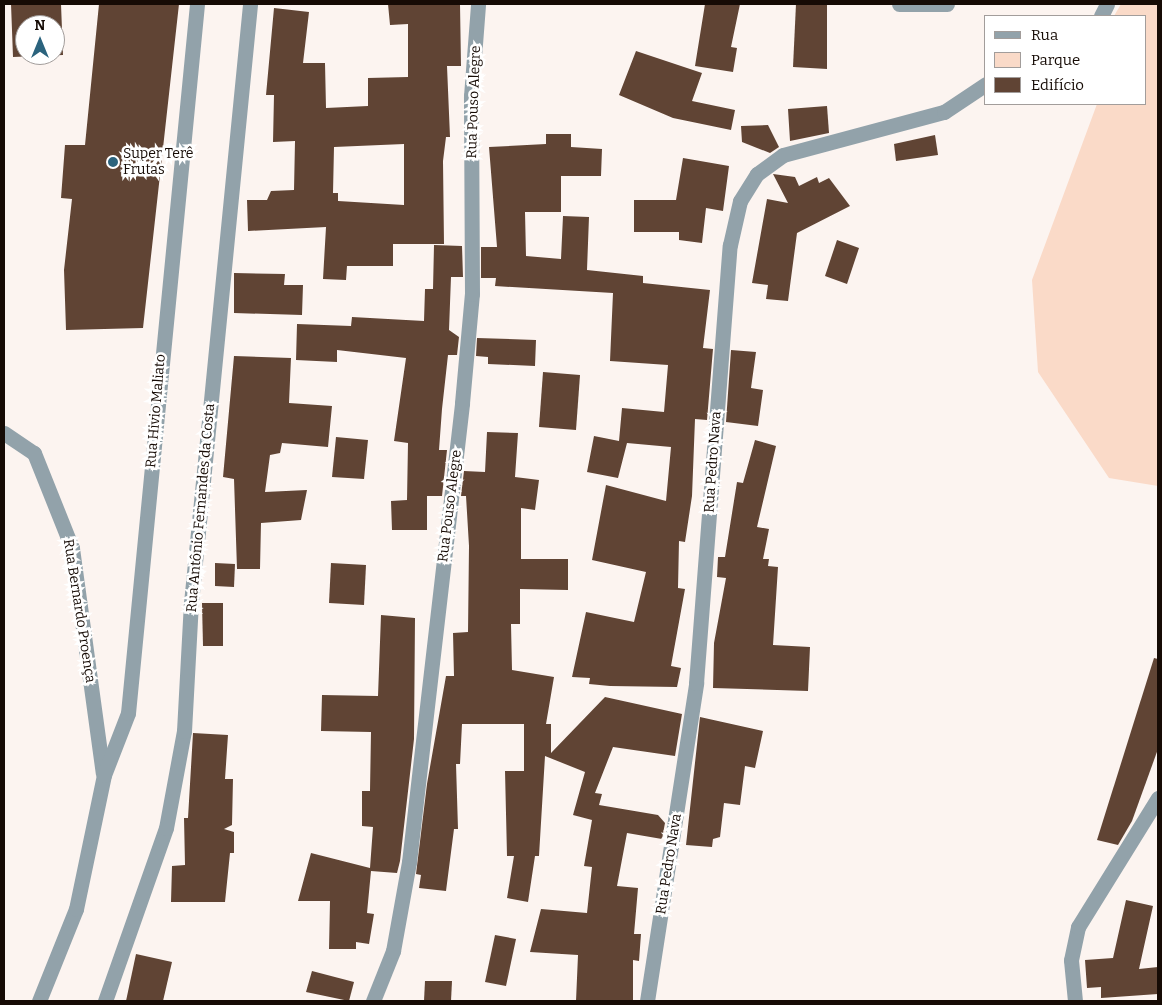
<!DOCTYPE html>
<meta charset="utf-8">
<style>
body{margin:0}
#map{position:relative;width:1162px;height:1005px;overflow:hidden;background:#fcf4f0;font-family:Bitter,serif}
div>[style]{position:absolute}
.green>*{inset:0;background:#fadac8}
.building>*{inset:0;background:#604434}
.minor>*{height:15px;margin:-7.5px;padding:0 7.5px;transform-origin:7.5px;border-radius:7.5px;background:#92a2aa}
.dots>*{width:14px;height:14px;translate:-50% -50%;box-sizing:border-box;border:2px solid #fff;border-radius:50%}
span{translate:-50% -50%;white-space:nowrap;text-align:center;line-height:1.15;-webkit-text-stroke:5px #fff;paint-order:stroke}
.street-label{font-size:14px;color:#160b05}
.poi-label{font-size:14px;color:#160b05}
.left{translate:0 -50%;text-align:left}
.frame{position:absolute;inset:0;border:5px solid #160b05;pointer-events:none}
.legend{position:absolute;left:984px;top:15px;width:162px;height:90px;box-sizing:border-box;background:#fff;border:1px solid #a29d9b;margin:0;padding:6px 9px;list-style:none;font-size:15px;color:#160b05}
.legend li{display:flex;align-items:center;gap:10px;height:25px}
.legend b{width:25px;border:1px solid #a29d9b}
.north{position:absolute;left:15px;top:15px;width:50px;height:50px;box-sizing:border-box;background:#fff;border:1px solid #a29d9b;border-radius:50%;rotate:0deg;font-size:14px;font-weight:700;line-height:20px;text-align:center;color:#160b05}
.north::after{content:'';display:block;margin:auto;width:18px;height:22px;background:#2b637d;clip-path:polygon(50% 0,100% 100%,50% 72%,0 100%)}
</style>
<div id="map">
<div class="green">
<div style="clip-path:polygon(1121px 4px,1158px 4px,1158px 486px,1109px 478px,1038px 372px,1032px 280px,1097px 104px,1146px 104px,1146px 16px,1114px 16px)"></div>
</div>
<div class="building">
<div style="clip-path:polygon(evenodd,11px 4px,61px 4px,63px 55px,13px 57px,11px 4px,25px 25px,55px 25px,55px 55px,25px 55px,25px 25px)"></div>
<div style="clip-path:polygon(99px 4px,179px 4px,143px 328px,66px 330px,64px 270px,72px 199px,61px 198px,65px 145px,85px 145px)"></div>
<div style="clip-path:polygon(evenodd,388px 4px,460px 4px,461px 66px,447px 66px,450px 137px,446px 137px,443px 161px,444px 244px,393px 244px,393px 266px,347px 266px,346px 280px,323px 279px,326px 227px,248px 231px,247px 200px,267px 200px,271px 191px,294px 190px,295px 141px,273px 142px,274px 95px,266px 95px,274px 8px,309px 12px,303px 63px,325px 63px,326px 108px,368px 106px,368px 78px,408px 77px,408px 24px,390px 25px,388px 4px,404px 144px,404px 205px,338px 201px,338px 193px,333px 193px,334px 147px,404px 144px)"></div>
<div style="clip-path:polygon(705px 4px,740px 4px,731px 47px,737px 48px,733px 72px,695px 66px)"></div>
<div style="clip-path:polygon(796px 4px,827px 4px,827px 69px,793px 67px)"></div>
<div style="clip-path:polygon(636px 51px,702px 73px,692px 101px,735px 110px,731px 130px,673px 118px,619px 95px)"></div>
<div style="clip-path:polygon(827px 106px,829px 133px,790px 141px,788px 109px)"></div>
<div style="clip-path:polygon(768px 125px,779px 147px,770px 153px,742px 142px,741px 126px)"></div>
<div style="clip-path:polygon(546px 134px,571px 134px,571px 147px,602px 149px,601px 176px,561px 176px,561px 212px,525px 212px,526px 256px,561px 259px,563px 216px,589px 217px,587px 270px,643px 276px,643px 283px,710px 290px,703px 348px,713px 349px,707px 420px,695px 419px,692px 496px,685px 542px,679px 541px,678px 588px,685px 589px,671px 666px,681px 668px,677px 687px,610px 686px,589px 684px,590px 678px,572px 677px,586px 612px,634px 622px,646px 572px,592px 560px,606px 485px,666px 501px,671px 447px,627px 443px,618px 478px,587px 472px,594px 436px,619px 441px,622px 408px,664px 412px,668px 365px,610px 361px,613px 293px,495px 286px,496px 278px,481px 278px,481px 247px,497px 247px,489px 147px,546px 144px)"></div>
<div style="clip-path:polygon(935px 135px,938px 155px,896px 161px,894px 144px)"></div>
<div style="clip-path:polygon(683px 158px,729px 166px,723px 211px,706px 208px,702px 243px,679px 240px,679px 232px,634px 232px,634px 200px,676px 200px)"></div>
<div style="clip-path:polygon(773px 174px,795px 177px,799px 186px,817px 177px,819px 183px,829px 178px,850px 206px,797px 233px,788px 301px,766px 299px,768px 285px,752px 283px,767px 199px,788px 203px)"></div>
<div style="clip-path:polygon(837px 240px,859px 248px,847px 284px,825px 276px)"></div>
<div style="clip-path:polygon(434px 245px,462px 246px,463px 277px,451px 277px,449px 330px,459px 337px,457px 355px,448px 355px,442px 409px,439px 450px,447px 450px,442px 496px,427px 496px,427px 530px,392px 530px,391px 501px,407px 500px,408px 443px,394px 441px,406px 358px,337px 350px,337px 362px,296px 360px,297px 324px,351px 326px,352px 317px,424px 321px,425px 289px,433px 289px)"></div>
<div style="clip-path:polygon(234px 273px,285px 274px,284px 285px,303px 285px,302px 315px,234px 313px)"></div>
<div style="clip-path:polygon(477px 338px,536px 340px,535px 366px,488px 364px,488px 357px,476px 356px)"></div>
<div style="clip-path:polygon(731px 350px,756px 352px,751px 388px,763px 390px,758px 426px,726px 422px)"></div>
<div style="clip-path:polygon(234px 356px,291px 358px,289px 403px,332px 406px,328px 447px,282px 443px,280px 453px,270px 455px,265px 492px,307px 490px,301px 520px,261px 523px,260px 569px,237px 569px,234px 479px,223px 477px)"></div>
<div style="clip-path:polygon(543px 372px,580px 375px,576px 430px,539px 427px)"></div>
<div style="clip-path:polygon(487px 432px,518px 433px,515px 477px,539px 480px,535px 510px,521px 508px,521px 559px,568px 559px,568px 590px,520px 589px,520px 624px,511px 624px,512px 670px,554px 677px,546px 724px,551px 724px,551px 753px,605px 697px,682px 714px,675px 756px,613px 747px,595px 793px,602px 794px,599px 805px,658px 815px,665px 823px,662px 839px,627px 833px,617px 886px,638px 888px,634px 934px,641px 934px,639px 961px,633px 960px,633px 1001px,576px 1001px,578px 955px,530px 952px,541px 909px,587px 913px,592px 867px,584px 866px,592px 820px,573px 815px,585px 772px,545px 756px,539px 856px,535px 856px,528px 902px,507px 898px,514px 856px,507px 856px,505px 771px,524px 771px,524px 724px,462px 724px,460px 764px,456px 764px,458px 829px,454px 829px,446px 891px,419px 888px,421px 875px,416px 874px,427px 784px,446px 676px,454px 676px,453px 633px,468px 632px,469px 546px,466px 496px,461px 496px,464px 471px,485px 472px)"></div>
<div style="clip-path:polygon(336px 437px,368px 440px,364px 479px,332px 477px)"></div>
<div style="clip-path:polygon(755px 440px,776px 446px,757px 527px,769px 529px,763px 559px,769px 559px,768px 566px,778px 567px,773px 645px,810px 647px,808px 691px,713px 688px,714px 643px,726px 578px,717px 577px,718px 557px,725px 557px,737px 482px,743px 483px)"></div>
<div style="clip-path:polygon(215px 563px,235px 564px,234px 587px,215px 586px)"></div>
<div style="clip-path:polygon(331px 563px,366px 565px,364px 605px,329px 603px)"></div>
<div style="clip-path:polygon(202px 603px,223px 603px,223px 646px,203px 646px)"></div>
<div style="clip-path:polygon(381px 615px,415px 618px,414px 739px,400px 861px,397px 873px,371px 871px,367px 913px,374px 914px,369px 944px,356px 942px,356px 949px,329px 949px,330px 901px,298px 901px,311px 853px,370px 868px,373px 827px,362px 826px,362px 791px,370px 791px,371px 732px,321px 731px,322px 695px,378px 696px)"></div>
<div style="clip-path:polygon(1154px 658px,1158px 659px,1158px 749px,1132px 821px,1118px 845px,1097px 840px)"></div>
<div style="clip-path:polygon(700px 717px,763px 731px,755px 768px,745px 766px,740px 805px,724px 803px,720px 837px,713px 839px,712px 847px,686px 845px)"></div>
<div style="clip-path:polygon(193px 733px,228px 735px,225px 779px,233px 779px,232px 825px,224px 829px,234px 832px,234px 853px,230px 853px,225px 902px,171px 902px,172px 866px,185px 865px,184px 818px,188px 818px)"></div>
<div style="clip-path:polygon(1126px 900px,1153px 906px,1139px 969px,1158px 967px,1158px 994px,1101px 998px,1101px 987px,1087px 988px,1085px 960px,1113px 958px)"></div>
<div style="clip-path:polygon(495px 935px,516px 939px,506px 986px,485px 982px)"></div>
<div style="clip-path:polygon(136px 954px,172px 962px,163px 1001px,126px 1001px)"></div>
<div style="clip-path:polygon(312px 971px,354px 982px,349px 1001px,306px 992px)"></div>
<div style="clip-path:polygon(425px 981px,452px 981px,451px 1001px,424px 1001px)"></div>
</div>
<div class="minor">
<div style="left:899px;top:4px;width:48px"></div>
<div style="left:1101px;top:16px;width:13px;rotate:-63deg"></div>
<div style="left:4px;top:433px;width:36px;rotate:34deg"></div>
<div style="left:34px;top:453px;width:102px;rotate:68.2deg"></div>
<div style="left:72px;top:548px;width:227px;rotate:82.2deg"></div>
<div style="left:39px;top:1001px;width:99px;rotate:-68.1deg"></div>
<div style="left:76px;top:909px;width:137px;rotate:-78.2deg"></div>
<div style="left:104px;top:775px;width:66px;rotate:-68.8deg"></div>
<div style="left:128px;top:713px;width:712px;rotate:-84.44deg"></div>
<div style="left:105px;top:1001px;width:183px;rotate:-70.6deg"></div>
<div style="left:166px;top:828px;width:99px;rotate:-79.5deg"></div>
<div style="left:184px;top:731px;width:128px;rotate:-86.9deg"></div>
<div style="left:191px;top:603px;width:602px;rotate:-84.37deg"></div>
<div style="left:373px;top:1001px;width:54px;rotate:-68.2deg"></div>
<div style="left:393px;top:951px;width:90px;rotate:-79.8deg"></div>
<div style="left:409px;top:862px;width:462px;rotate:-83.4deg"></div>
<div style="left:462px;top:403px;width:109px;rotate:-84.8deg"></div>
<div style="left:472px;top:294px;width:198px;rotate:-90.3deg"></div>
<div style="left:471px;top:96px;width:92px;rotate:-85.6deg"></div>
<div style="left:647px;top:1001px;width:322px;rotate:-81.2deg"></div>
<div style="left:696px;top:683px;width:439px;rotate:-85.6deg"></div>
<div style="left:730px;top:245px;width:45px;rotate:-77.2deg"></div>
<div style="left:740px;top:201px;width:32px;rotate:-58deg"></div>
<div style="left:757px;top:174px;width:32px;rotate:-36deg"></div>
<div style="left:783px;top:155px;width:167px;rotate:-15deg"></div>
<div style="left:944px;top:112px;width:50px;rotate:-33.7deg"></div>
<div style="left:1075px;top:1001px;width:41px;rotate:-95.6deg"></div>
<div style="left:1071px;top:960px;width:34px;rotate:-78deg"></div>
<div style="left:1078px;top:927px;width:152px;rotate:-58.2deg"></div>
</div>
<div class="dots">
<div style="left:113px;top:162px;background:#2b637d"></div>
</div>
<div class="street-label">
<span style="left:474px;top:102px;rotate:-88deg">Rua Pouso Alegre</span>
<span style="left:156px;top:411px;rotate:-85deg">Rua Hivio Maliato</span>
<span style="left:713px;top:462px;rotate:-86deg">Rua Pedro Nava</span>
<span style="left:450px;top:506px;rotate:-83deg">Rua Pouso Alegre</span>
<span style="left:201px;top:508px;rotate:-85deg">Rua Antônio Fernandes da Costa</span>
<span style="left:79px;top:611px;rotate:81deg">Rua Bernardo Proença</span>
<span style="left:669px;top:864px;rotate:-81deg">Rua Pedro Nava</span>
</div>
<div class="poi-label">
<span class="left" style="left:123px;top:162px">Super Terê<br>Frutas</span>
</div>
<div class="frame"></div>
<ul class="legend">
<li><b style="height:6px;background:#92a2aa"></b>Rua</li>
<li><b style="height:14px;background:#fadac8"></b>Parque</li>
<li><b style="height:14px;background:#604434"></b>Edifício</li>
</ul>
<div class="north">N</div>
</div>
